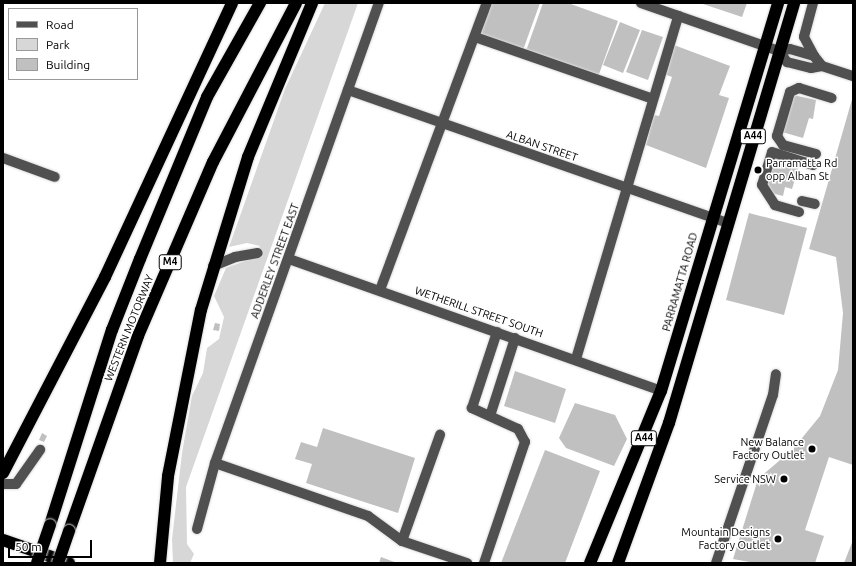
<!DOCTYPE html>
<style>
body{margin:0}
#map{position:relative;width:856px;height:566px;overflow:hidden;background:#fff;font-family:Ubuntu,sans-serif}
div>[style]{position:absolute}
.green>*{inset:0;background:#d7d7d7}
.building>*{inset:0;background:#c0c0c0}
.roads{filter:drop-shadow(0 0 1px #dbdbdb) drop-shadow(0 0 1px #dbdbdb)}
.minor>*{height:10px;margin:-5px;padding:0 5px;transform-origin:5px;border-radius:5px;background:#505050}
.highway>*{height:12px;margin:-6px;padding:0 6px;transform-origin:6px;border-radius:6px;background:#000}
.bridges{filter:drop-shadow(0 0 1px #dbdbdb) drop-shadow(0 0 1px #dbdbdb)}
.highway-bridge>*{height:12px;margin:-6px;padding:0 6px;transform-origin:6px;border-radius:6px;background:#000}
.dots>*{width:11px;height:11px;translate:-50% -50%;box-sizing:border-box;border:2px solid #fff;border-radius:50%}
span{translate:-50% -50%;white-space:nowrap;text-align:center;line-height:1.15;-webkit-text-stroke:3px #fff;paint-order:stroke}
.shield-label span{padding:1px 3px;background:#fff;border:1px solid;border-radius:3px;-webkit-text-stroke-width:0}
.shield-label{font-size:10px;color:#000;font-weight:700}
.street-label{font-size:11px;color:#000}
.poi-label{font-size:11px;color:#000}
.left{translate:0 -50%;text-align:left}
.right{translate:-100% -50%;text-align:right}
.frame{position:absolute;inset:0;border:4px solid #000;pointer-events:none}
.legend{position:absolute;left:8px;top:8px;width:130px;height:72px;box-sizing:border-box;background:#fff;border:1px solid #999;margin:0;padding:5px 7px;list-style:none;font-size:12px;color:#000}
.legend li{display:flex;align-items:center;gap:8px;height:20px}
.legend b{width:20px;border:1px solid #999}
.scale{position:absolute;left:8px;top:540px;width:84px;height:18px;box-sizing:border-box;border:2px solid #000;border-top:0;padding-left:5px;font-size:12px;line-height:14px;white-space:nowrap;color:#000;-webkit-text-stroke:3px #fff;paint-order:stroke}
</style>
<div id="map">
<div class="green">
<div style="clip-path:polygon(325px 3px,358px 3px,186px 487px,187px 544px,194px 554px,190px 563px,173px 563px,172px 539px,182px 453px,192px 396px,203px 373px,207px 348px,219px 339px,224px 317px,214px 296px,226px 268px,256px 257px,260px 246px,247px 243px,229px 247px,285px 89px)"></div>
</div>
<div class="building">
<div style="clip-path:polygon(490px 3px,540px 3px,523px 50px,479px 34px)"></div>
<div style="clip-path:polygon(543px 3px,568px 3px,618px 21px,598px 77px,526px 51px)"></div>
<div style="clip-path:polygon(700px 3px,747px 3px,742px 17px)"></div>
<div style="clip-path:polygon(620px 22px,640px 30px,623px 73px,603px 65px)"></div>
<div style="clip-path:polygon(642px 30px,663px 37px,648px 80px,626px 72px)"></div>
<div style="clip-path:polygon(674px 45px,730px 66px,719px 95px,729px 98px,706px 168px,646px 145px,654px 115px,659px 116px,672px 77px,664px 74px)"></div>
<div style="clip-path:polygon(793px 95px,816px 100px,813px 119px,809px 118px,803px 138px,782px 132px)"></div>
<div style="clip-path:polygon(853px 96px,853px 465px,829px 457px,805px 530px,824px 536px,815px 563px,755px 563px,733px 559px,758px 479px,793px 449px,820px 416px,838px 370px,843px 313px,836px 257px,809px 249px)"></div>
<div style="clip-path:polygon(772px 155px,800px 163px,792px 189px,785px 187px,783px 196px,767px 192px,763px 185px)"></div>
<div style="clip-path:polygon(749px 213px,807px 228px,784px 315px,726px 300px)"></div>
<div style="clip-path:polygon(215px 323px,220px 324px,219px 331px,213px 330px)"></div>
<div style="clip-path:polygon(515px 371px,566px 389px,555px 423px,504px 406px)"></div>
<div style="clip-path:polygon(575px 403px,615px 415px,627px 439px,614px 466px,566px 448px,559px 438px)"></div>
<div style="clip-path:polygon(323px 428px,415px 458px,398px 513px,306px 483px,312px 464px,295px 459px,301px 442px,317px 447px)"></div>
<div style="clip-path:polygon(42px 433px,47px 436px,44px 442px,39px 440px)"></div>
<div style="clip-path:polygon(545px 450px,600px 471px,565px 563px,501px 563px)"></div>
<div style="clip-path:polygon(853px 540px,853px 563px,844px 563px)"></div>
<div style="clip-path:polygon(381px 557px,397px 563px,379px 563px)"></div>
</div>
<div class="roads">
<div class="minor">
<div style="left:641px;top:3px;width:146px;rotate:19.2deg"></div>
<div style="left:779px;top:51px;width:11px;rotate:-10deg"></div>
<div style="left:790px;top:49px;width:25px;rotate:16deg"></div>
<div style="left:814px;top:56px;width:13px;rotate:51deg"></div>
<div style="left:822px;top:66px;width:33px;rotate:18deg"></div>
<div style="left:813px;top:3px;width:35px;rotate:105deg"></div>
<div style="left:804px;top:37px;width:21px;rotate:62deg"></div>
<div style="left:475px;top:37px;width:188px;rotate:19.2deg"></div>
<div style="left:779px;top:51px;width:14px;rotate:54deg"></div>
<div style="left:787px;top:62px;width:25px;rotate:14deg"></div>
<div style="left:811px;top:68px;width:11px;rotate:-10deg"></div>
<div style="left:348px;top:90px;width:403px;rotate:19.3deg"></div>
<div style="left:816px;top:154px;width:34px;rotate:-165deg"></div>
<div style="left:783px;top:145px;width:11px;rotate:-124deg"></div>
<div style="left:777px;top:136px;width:46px;rotate:-73.5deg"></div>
<div style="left:790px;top:92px;width:10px;rotate:-24deg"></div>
<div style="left:799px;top:88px;width:34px;rotate:17deg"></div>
<div style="left:3px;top:158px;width:55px;rotate:20.1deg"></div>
<div style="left:802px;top:201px;width:13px;rotate:13deg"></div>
<div style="left:799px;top:212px;width:25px;rotate:-164deg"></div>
<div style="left:775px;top:205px;width:24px;rotate:-123deg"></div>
<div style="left:762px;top:185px;width:34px;rotate:-73deg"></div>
<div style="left:772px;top:152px;width:43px;rotate:17.6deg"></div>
<div style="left:289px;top:259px;width:395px;rotate:19.5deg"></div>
<div style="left:213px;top:266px;width:24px;rotate:-22deg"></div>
<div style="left:235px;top:257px;width:23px;rotate:-10deg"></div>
<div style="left:380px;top:290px;width:306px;rotate:-69.6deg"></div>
<div style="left:576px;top:359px;width:358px;rotate:-73.4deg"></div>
<div style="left:490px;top:416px;width:82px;rotate:-72.2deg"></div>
<div style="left:215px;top:463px;width:162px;rotate:19.1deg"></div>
<div style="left:368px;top:516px;width:42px;rotate:36.3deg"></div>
<div style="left:402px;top:541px;width:69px;rotate:18.7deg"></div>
<div style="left:3px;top:484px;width:13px"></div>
<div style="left:16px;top:484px;width:42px;rotate:-54.8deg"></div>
<div style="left:197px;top:529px;width:68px;rotate:-74.7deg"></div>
<div style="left:215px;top:463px;width:488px;rotate:-70.4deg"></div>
<div style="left:402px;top:541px;width:113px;rotate:-70.3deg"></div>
<div style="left:484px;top:563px;width:128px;rotate:-71.3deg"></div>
<div style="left:525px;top:442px;width:15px;rotate:-118deg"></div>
<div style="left:518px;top:429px;width:51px;rotate:-155.5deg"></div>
<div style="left:472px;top:408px;width:80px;rotate:-71.8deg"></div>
<div style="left:716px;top:563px;width:177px;rotate:-71.3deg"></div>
<div style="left:773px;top:395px;width:21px;rotate:-82deg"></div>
</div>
<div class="highway">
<div style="left:3px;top:473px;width:221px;rotate:-62.5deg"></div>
<div style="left:105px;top:277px;width:302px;rotate:-65.1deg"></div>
<div style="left:50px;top:525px;width:205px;rotate:-72.4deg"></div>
<div style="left:112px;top:330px;width:76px;rotate:-68.5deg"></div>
<div style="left:140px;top:259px;width:175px;rotate:-67.5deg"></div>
<div style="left:207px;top:97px;width:108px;rotate:-60.6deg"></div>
<div style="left:69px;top:531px;width:207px;rotate:-70.5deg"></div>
<div style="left:138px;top:336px;width:189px;rotate:-66.7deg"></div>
<div style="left:213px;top:162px;width:179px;rotate:-62.4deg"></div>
<div style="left:3px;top:540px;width:70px;rotate:19.2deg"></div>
<div style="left:160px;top:563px;width:87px;rotate:-84.7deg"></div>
<div style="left:168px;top:476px;width:169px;rotate:-78.8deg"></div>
<div style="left:201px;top:310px;width:160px;rotate:-72.9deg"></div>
<div style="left:248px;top:157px;width:167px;rotate:-67.4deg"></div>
<div style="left:590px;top:563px;width:186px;rotate:-67.6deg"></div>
<div style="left:661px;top:391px;width:405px;rotate:-73.2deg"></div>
<div style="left:618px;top:563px;width:149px;rotate:-70deg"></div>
<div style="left:669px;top:423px;width:438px;rotate:-73.4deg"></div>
</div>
</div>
<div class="bridges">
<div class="highway-bridge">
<div style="left:37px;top:563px;width:40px;rotate:-71.1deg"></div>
<div style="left:58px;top:563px;width:34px;rotate:-71deg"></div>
</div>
</div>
<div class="dots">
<div style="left:758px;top:170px;background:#000"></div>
<div style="left:812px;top:449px;background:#000"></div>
<div style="left:784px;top:479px;background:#000"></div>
<div style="left:778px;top:539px;background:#000"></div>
</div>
<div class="shield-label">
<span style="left:753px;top:136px">A44</span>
<span style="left:170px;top:262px">M4</span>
<span style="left:644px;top:438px">A44</span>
</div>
<div class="street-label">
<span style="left:542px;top:146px;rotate:19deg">ALBAN STREET</span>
<span style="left:275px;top:261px;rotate:-70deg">ADDERLEY STREET EAST</span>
<span style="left:680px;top:282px;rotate:-74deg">PARRAMATTA ROAD</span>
<span style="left:479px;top:312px;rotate:19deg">WETHERILL STREET SOUTH</span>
<span style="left:129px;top:328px;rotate:-68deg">WESTERN MOTORWAY</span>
</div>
<div class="poi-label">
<span class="left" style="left:766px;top:170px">Parramatta Rd<br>opp Alban St</span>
<span class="right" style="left:804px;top:449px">New Balance<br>Factory Outlet</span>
<span class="right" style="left:776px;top:479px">Service NSW</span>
<span class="right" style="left:770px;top:539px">Mountain Designs<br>Factory Outlet</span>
</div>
<div class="frame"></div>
<ul class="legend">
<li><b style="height:5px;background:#505050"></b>Road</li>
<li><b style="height:11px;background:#d7d7d7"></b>Park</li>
<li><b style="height:11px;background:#c0c0c0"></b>Building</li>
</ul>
<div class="scale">50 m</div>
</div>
